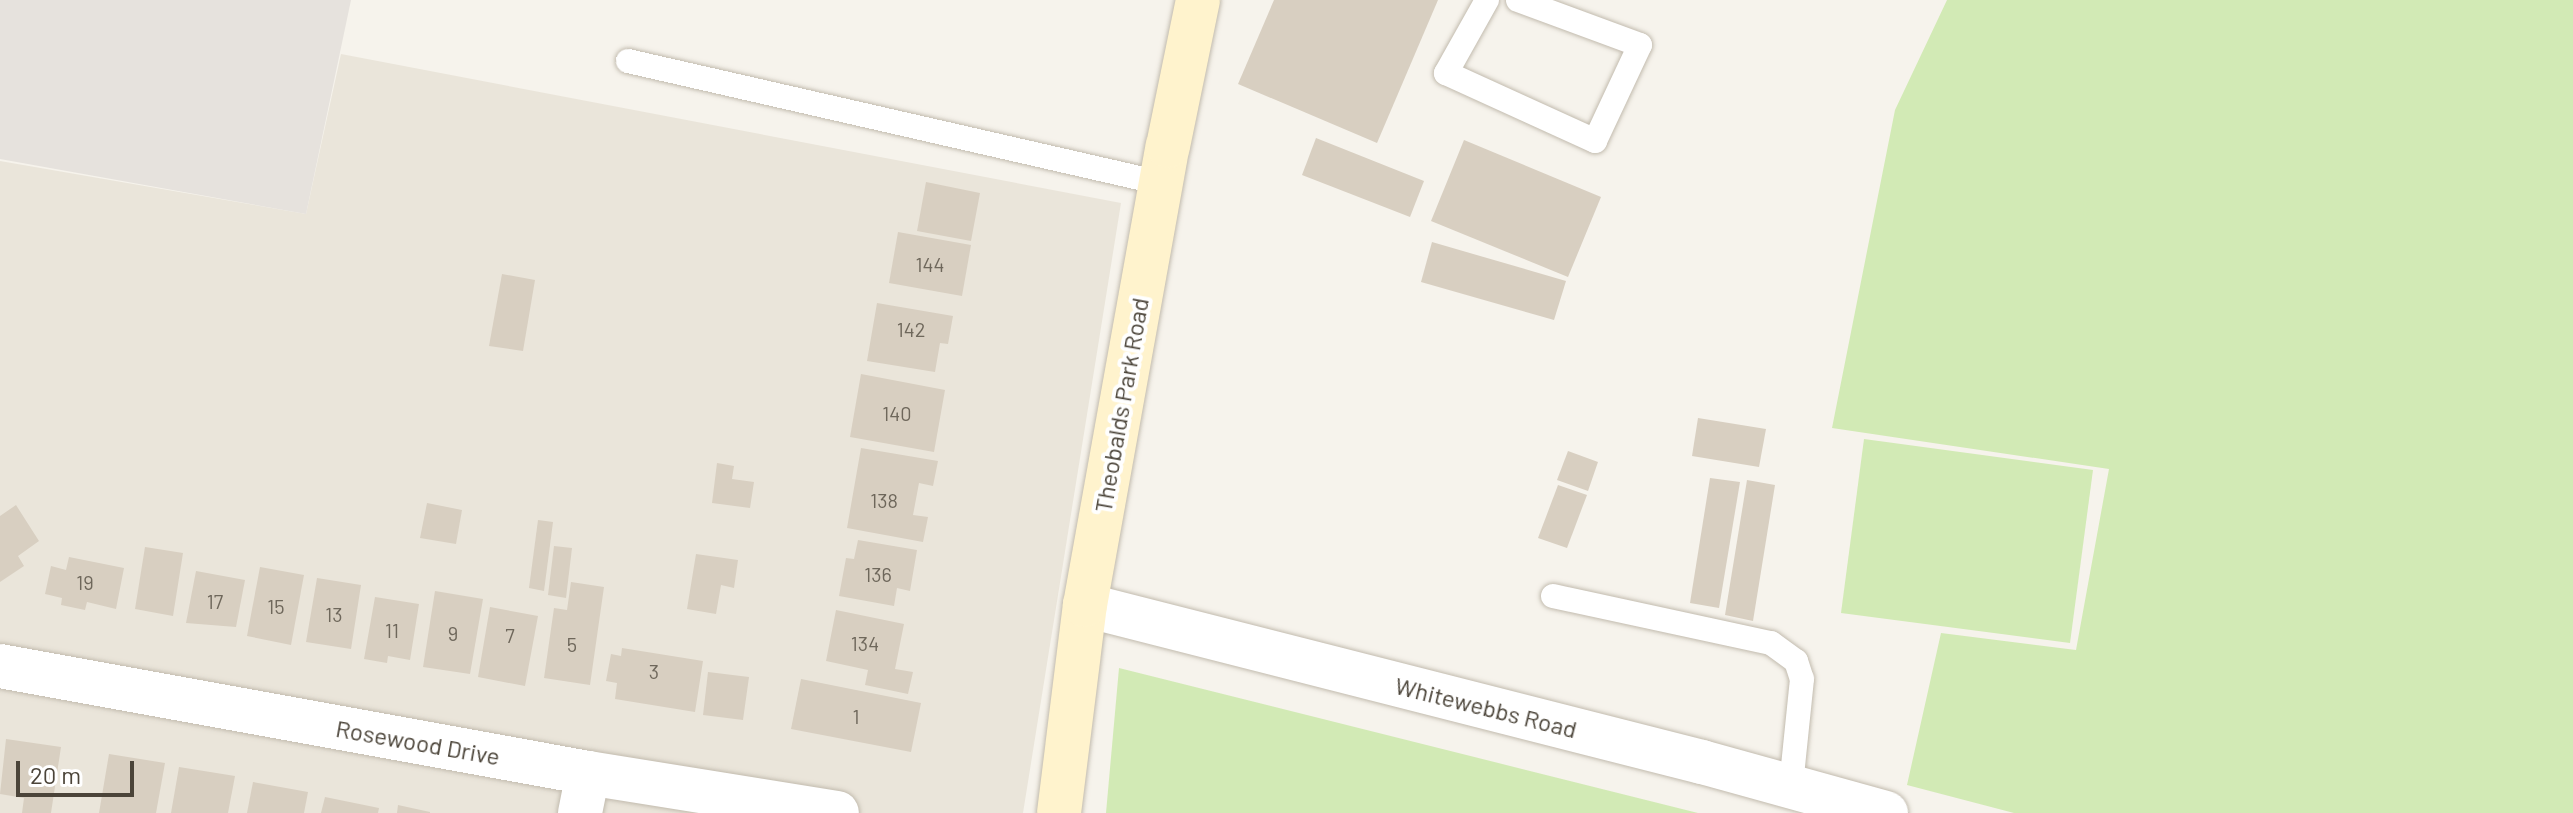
<!DOCTYPE html>
<style>
body{margin:0}
#map{position:relative;width:2573px;height:813px;overflow:hidden;background:#f6f3ec;font-family:Barlow,sans-serif}
div>[style]{position:absolute}
.residential>*{inset:0;background:#eae5da}
.industrial>*{inset:0;background:#e6e2dd}
.green>*{inset:0;background:#d2eab5}
.building>*{inset:0;background:#d8cfc1}
.roads{filter:drop-shadow(0 0 2px #c2bbae) drop-shadow(0 0 2px #c2bbae)}
.lane>*{height:24px;margin:-12px;padding:0 12px;transform-origin:12px;border-radius:12px;background:#fff}
.street>*{height:44px;margin:-22px;padding:0 22px;transform-origin:22px;border-radius:22px;background:#fff}
.secondary>*{height:44px;margin:-22px;padding:0 22px;transform-origin:22px;border-radius:22px;background:#fff3cd}
span{translate:-50% -50%;white-space:nowrap;text-align:center;line-height:1.15;-webkit-text-stroke:8px #fff;paint-order:stroke}
.number-label{font-size:20px;color:#6e675b}
.number-label span{-webkit-text-stroke-width:0}
.street-label{font-size:24px;color:#4b4439}
.scale{position:absolute;left:16px;top:761px;width:118px;height:36px;box-sizing:border-box;border:4px solid #4b4439;border-top:0;padding-left:10px;font-size:24px;line-height:28px;white-space:nowrap;color:#4b4439;-webkit-text-stroke:6px #fff;paint-order:stroke}
</style>
<div id="map">
<div class="residential">
<div style="clip-path:polygon(341px 54px,1121px 203px,1023px 813px,0 813px,0 161px,306px 214px)"></div>
</div>
<div class="industrial">
<div style="clip-path:polygon(0 0,351px 0,306px 214px,0 159px)"></div>
</div>
<div class="green">
<div style="clip-path:polygon(1947px 0,2573px 0,2573px 813px,2014px 813px,1907px 785px,1941px 633px,2076px 650px,2109px 469px,1832px 428px,1895px 110px)"></div>
<div style="clip-path:polygon(1864px 439px,2093px 470px,2070px 643px,1841px 613px)"></div>
<div style="clip-path:polygon(1119px 668px,1698px 813px,1106px 813px)"></div>
</div>
<div class="building">
<div style="clip-path:polygon(1274px 0,1438px 0,1377px 143px,1238px 84px)"></div>
<div style="clip-path:polygon(1316px 138px,1424px 181px,1410px 217px,1302px 175px)"></div>
<div style="clip-path:polygon(1464px 140px,1601px 197px,1568px 277px,1431px 221px)"></div>
<div style="clip-path:polygon(926px 182px,980px 193px,971px 241px,917px 231px)"></div>
<div style="clip-path:polygon(898px 232px,971px 245px,962px 296px,889px 283px)"></div>
<div style="clip-path:polygon(1432px 242px,1566px 281px,1554px 320px,1421px 282px)"></div>
<div style="clip-path:polygon(502px 274px,535px 280px,523px 351px,489px 346px)"></div>
<div style="clip-path:polygon(877px 303px,953px 316px,948px 344px,940px 343px,935px 372px,867px 361px)"></div>
<div style="clip-path:polygon(861px 374px,945px 390px,934px 452px,850px 437px)"></div>
<div style="clip-path:polygon(1698px 418px,1766px 429px,1759px 467px,1692px 456px)"></div>
<div style="clip-path:polygon(861px 448px,938px 461px,933px 486px,919px 483px,913px 515px,928px 517px,923px 542px,847px 528px)"></div>
<div style="clip-path:polygon(1568px 451px,1598px 462px,1588px 491px,1557px 480px)"></div>
<div style="clip-path:polygon(717px 463px,734px 466px,732px 479px,754px 482px,750px 508px,712px 503px)"></div>
<div style="clip-path:polygon(1710px 478px,1740px 482px,1719px 608px,1690px 603px)"></div>
<div style="clip-path:polygon(1747px 480px,1775px 485px,1753px 621px,1725px 615px)"></div>
<div style="clip-path:polygon(1558px 485px,1587px 495px,1567px 548px,1538px 538px)"></div>
<div style="clip-path:polygon(427px 503px,462px 510px,456px 544px,420px 538px)"></div>
<div style="clip-path:polygon(16px 505px,39px 541px,18px 556px,24px 566px,0 582px,0 516px)"></div>
<div style="clip-path:polygon(538px 520px,553px 522px,544px 591px,529px 588px)"></div>
<div style="clip-path:polygon(858px 540px,917px 550px,910px 591px,897px 588px,894px 606px,839px 596px,846px 558px,854px 559px)"></div>
<div style="clip-path:polygon(554px 546px,572px 548px,566px 598px,548px 595px)"></div>
<div style="clip-path:polygon(145px 547px,183px 553px,173px 616px,135px 609px)"></div>
<div style="clip-path:polygon(696px 554px,738px 560px,734px 588px,721px 585px,716px 614px,687px 609px)"></div>
<div style="clip-path:polygon(69px 557px,124px 568px,116px 609px,87px 602px,85px 610px,61px 605px,62px 598px,45px 594px,51px 566px,66px 570px)"></div>
<div style="clip-path:polygon(260px 567px,304px 575px,291px 645px,247px 636px)"></div>
<div style="clip-path:polygon(196px 571px,245px 580px,236px 627px,186px 623px)"></div>
<div style="clip-path:polygon(317px 578px,361px 585px,351px 649px,306px 642px)"></div>
<div style="clip-path:polygon(571px 582px,604px 587px,590px 685px,544px 678px,554px 608px,567px 610px)"></div>
<div style="clip-path:polygon(435px 591px,483px 599px,470px 674px,423px 667px)"></div>
<div style="clip-path:polygon(375px 597px,419px 604px,410px 660px,388px 656px,387px 663px,364px 659px)"></div>
<div style="clip-path:polygon(490px 607px,538px 616px,525px 686px,478px 677px)"></div>
<div style="clip-path:polygon(836px 610px,904px 624px,895px 669px,913px 672px,908px 694px,865px 685px,868px 670px,826px 661px)"></div>
<div style="clip-path:polygon(622px 648px,703px 661px,695px 712px,615px 699px,617px 683px,606px 681px,611px 654px,621px 656px)"></div>
<div style="clip-path:polygon(708px 672px,749px 677px,743px 720px,703px 715px)"></div>
<div style="clip-path:polygon(801px 679px,921px 703px,911px 752px,791px 729px)"></div>
<div style="clip-path:polygon(6px 739px,61px 747px,51px 813px,22px 813px,24px 798px,0 794px)"></div>
<div style="clip-path:polygon(109px 754px,165px 763px,156px 813px,99px 813px)"></div>
<div style="clip-path:polygon(179px 767px,235px 776px,228px 813px,171px 813px)"></div>
<div style="clip-path:polygon(253px 782px,308px 792px,304px 813px,247px 813px)"></div>
<div style="clip-path:polygon(325px 797px,379px 808px,378px 813px,321px 813px)"></div>
<div style="clip-path:polygon(398px 805px,430px 812px,430px 813px,397px 813px)"></div>
</div>
<div class="roads">
<div class="lane">
<div style="left:1487px;top:0;width:84px;rotate:119.3deg"></div>
<div style="left:1446px;top:73px;width:164px;rotate:24.5deg"></div>
<div style="left:1595px;top:141px;width:106px;rotate:-64.9deg"></div>
<div style="left:1640px;top:45px;width:130px;rotate:-159.8deg"></div>
<div style="left:628px;top:61px;width:547px;rotate:12.89deg"></div>
<div style="left:1553px;top:596px;width:223px;rotate:12.2deg"></div>
<div style="left:1771px;top:643px;width:31px;rotate:36deg"></div>
<div style="left:1796px;top:661px;width:19px;rotate:72deg"></div>
<div style="left:1802px;top:679px;width:108px;rotate:95.9deg"></div>
</div>
<div class="street">
<div style="left:1085px;top:605px;width:637px;rotate:14.28deg"></div>
<div style="left:1702px;top:762px;width:191px;rotate:15.5deg"></div>
<div style="left:0;top:666px;width:598px;rotate:10.31deg"></div>
<div style="left:588px;top:773px;width:252px;rotate:9.1deg"></div>
<div style="left:580px;top:813px;width:41px;rotate:-78.7deg"></div>
</div>
<div class="secondary">
<div style="left:1059px;top:813px;width:210px;rotate:-82.9deg"></div>
<div style="left:1085px;top:605px;width:466px;rotate:-79.8deg"></div>
<div style="left:1168px;top:146px;width:149px;rotate:-78.4deg"></div>
</div>
</div>
<div class="number-label">
<span style="left:930px;top:264px">144</span>
<span style="left:911px;top:329px">142</span>
<span style="left:897px;top:413px">140</span>
<span style="left:884px;top:500px">138</span>
<span style="left:878px;top:574px">136</span>
<span style="left:85px;top:582px">19</span>
<span style="left:215px;top:601px">17</span>
<span style="left:276px;top:606px">15</span>
<span style="left:334px;top:614px">13</span>
<span style="left:392px;top:630px">11</span>
<span style="left:453px;top:633px">9</span>
<span style="left:510px;top:635px">7</span>
<span style="left:865px;top:643px">134</span>
<span style="left:572px;top:644px">5</span>
<span style="left:654px;top:671px">3</span>
<span style="left:856px;top:716px">1</span>
</div>
<div class="street-label">
<span style="left:1121px;top:405px;rotate:-80deg">Theobalds Park Road</span>
<span style="left:1486px;top:707px;rotate:14deg">Whitewebbs Road</span>
<span style="left:418px;top:742px;rotate:10deg">Rosewood Drive</span>
</div>
<div class="scale">20 m</div>
</div>
